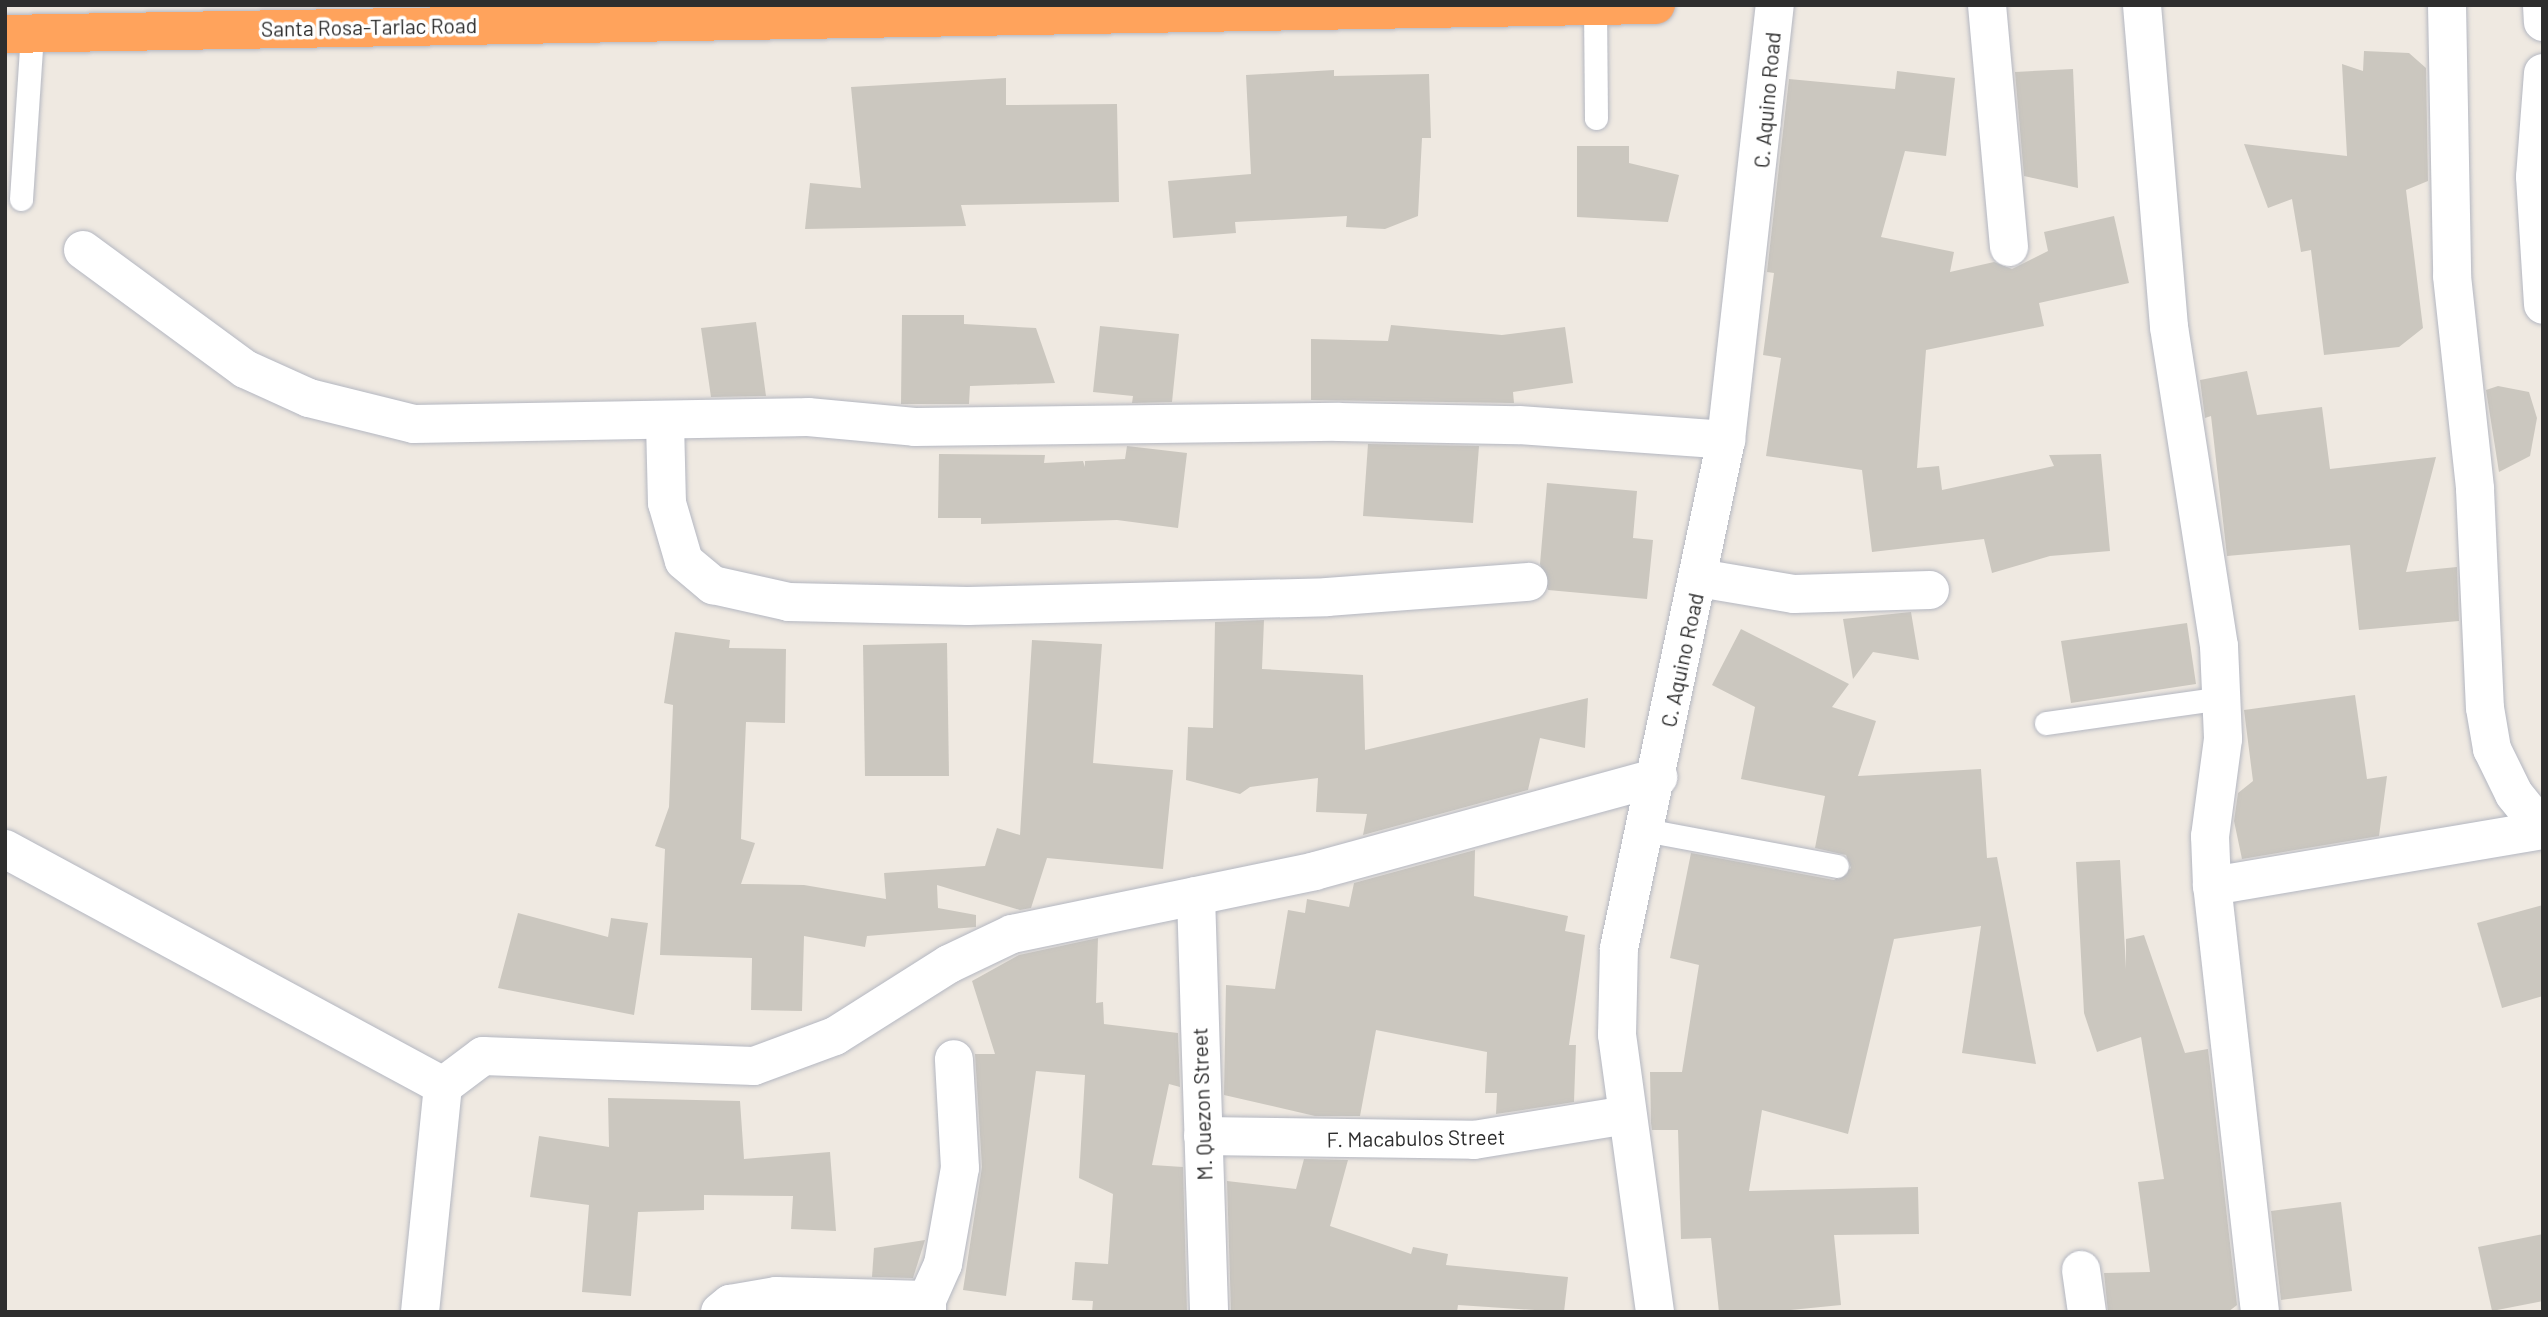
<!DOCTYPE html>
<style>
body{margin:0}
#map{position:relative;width:2548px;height:1317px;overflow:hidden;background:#efe9e1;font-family:Barlow,sans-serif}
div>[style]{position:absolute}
.building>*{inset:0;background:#cbc7bf}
.roads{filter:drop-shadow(0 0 2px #b4b7c1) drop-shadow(0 0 2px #b4b7c1)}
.lane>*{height:23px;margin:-11.5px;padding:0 11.5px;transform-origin:11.5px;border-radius:11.5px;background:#fff}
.street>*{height:38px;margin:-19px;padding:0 19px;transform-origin:19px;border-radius:19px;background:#fff}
.secondary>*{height:38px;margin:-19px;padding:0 19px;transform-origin:19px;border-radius:19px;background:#fff}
.highway>*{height:38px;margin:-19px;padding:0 19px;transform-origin:19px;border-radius:19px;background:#ffa35c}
span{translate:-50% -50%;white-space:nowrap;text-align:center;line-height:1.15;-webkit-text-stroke:7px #fff;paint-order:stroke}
.street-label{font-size:21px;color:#2e2e2e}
.frame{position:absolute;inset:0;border:7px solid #2e2e2e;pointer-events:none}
</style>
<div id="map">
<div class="building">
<div style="clip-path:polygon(2364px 51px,2409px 53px,2426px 68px,2428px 181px,2406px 190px,2423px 328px,2399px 347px,2324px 355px,2311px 250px,2301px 252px,2292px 199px,2268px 208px,2244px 144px,2347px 156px,2342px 64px,2363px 71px)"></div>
<div style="clip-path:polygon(2073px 69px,2078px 188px,2024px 176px,2015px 72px)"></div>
<div style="clip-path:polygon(1334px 70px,1334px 76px,1429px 74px,1431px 138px,1422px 138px,1418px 216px,1385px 229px,1346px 227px,1347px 216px,1235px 222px,1236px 233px,1173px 238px,1168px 181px,1251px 174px,1246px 75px)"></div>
<div style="clip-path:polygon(1897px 71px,1955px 78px,1946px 156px,1905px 151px,1881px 237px,1954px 252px,1950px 272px,1994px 262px,2012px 269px,2048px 251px,2044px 232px,2114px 216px,2129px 283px,2039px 303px,2044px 326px,1926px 350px,1917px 468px,1939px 466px,1942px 490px,2054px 466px,2049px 455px,2101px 454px,2110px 551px,2050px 556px,1992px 573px,1984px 539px,1872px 552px,1862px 470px,1766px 456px,1781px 358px,1763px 355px,1774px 273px,1767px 272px,1789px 79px,1895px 89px)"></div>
<div style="clip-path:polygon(1006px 78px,1006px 105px,1117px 104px,1119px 202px,961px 205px,966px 226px,805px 229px,810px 183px,861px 188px,851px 87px)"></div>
<div style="clip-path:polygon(1577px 146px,1629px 146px,1629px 163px,1679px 175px,1668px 222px,1577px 217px)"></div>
<div style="clip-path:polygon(902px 315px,964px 315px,964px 324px,1036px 328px,1055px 383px,970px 386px,969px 404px,901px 404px)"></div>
<div style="clip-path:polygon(756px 322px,766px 396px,711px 397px,701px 328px)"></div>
<div style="clip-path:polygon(1391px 325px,1502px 335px,1565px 327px,1573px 383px,1513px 392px,1514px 403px,1311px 400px,1311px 339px,1388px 341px)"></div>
<div style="clip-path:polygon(1100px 326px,1179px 334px,1172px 402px,1132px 403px,1133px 396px,1093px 392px)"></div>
<div style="clip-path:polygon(2247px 371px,2257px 415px,2322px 407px,2330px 469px,2436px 457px,2406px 572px,2457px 567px,2459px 621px,2359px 630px,2350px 545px,2227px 556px,2211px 416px,2205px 418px,2200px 380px)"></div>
<div style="clip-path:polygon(2498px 386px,2529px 392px,2537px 418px,2530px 456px,2499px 472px,2486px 390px)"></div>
<div style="clip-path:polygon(1368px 444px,1479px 446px,1473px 523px,1363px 516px)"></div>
<div style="clip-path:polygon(1127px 446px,1187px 453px,1178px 528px,1117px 520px,981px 524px,981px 518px,938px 518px,939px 454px,1045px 455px,1044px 463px,1083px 461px,1085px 467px,1085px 461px,1125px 459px)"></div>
<div style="clip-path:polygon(1547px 483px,1637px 491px,1633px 538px,1653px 540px,1647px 599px,1548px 590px,1540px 564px)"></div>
<div style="clip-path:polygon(1911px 612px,1919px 660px,1873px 652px,1853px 679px,1843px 619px)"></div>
<div style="clip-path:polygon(1264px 620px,1262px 669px,1363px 675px,1365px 750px,1588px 698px,1585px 748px,1540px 738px,1528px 790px,1363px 835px,1367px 814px,1316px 812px,1318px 778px,1250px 787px,1240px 794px,1186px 780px,1188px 727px,1213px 728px,1215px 622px)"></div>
<div style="clip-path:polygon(2187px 623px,2196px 684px,2071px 703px,2061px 641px)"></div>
<div style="clip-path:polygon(1741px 629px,1849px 684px,1832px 707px,1876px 721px,1858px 776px,1981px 769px,1987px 858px,1997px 857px,2036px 1064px,1962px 1053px,1981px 926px,1894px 939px,1848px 1134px,1762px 1110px,1749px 1191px,1918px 1187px,1919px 1234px,1834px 1235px,1841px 1305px,1771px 1312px,1719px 1312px,1711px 1238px,1681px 1239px,1678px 1130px,1652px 1130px,1651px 1123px,1650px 1072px,1682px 1072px,1699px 965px,1670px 958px,1691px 853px,1834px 880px,1851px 868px,1846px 855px,1815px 848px,1825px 796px,1741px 779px,1755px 707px,1712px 685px)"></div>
<div style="clip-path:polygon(675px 632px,730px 640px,729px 648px,786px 649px,785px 723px,746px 722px,741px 839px,755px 843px,741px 884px,804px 885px,886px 899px,884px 873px,985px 866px,997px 828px,1020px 835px,1032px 640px,1102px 644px,1093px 763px,1173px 770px,1163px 869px,1047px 858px,1031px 908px,1020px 910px,937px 885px,938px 908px,976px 915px,976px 927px,867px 936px,865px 947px,804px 936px,802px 1011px,751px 1010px,752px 958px,660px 955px,665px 849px,655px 846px,669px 807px,673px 705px,664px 703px)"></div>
<div style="clip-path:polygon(947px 643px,949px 776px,865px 776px,863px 645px)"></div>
<div style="clip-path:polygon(2355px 695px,2367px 779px,2387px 776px,2379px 836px,2242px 859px,2234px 821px,2238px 793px,2253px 781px,2244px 710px)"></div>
<div style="clip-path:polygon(1475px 850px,1474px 896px,1568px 916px,1565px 931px,1585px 935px,1569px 1045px,1576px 1045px,1574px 1102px,1496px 1114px,1497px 1093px,1485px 1093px,1487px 1052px,1376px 1030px,1360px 1116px,1315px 1116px,1224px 1095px,1226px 985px,1275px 989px,1288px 910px,1305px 913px,1307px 899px,1349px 907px,1354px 883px)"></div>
<div style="clip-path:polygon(2120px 860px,2126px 969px,2126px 939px,2144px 935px,2185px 1053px,2208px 1049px,2237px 1305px,2228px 1312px,2108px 1312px,2104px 1273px,2150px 1272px,2138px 1182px,2164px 1179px,2141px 1037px,2097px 1052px,2084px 1013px,2076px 862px)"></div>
<div style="clip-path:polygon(2543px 905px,2543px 996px,2502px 1008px,2477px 923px)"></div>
<div style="clip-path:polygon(518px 913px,608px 937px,611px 918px,648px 923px,634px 1015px,498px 988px)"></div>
<div style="clip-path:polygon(1098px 938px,1096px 1003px,1103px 1002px,1104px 1024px,1178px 1033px,1180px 1087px,1169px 1084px,1152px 1165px,1183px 1167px,1187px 1312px,1092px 1312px,1093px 1301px,1072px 1300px,1075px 1262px,1108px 1264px,1113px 1194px,1079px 1178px,1085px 1075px,1036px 1071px,1006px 1296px,963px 1290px,982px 1167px,975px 1054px,995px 1054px,972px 981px,1019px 955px)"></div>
<div style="clip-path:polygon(608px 1098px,740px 1101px,744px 1159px,830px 1152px,836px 1231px,791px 1229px,793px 1196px,704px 1195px,704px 1210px,638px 1212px,631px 1296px,582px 1292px,589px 1205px,530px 1197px,539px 1136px,609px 1147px)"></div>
<div style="clip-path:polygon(1304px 1159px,1348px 1160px,1330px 1226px,1411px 1254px,1413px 1247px,1448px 1254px,1446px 1265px,1568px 1277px,1564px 1312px,1458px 1305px,1457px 1312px,1231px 1312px,1227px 1181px,1296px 1189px)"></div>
<div style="clip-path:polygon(2341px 1202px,2352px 1291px,2281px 1300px,2271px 1211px)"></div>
<div style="clip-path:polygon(2543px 1234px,2543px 1301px,2492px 1311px,2478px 1247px)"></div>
<div style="clip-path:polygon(925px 1240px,913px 1278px,872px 1277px,874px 1248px)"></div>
</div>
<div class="roads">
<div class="lane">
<div style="left:1595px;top:5px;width:113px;rotate:89.5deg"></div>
<div style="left:21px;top:199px;width:165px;rotate:-86.2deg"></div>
<div style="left:2046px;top:723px;width:178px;rotate:-8.1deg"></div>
<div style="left:1645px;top:830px;width:195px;rotate:10.6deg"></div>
</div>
<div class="street">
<div style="left:1987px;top:5px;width:243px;rotate:84.8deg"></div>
<div style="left:2142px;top:5px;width:323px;rotate:85.2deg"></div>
<div style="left:2169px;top:327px;width:323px;rotate:81.1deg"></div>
<div style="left:2219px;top:646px;width:93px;rotate:87.5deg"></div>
<div style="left:2223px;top:739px;width:98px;rotate:97.6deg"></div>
<div style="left:2210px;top:836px;width:50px;rotate:87.7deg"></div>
<div style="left:2447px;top:5px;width:271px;rotate:88.9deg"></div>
<div style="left:2452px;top:276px;width:214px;rotate:83.8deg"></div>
<div style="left:2475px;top:489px;width:219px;rotate:87.4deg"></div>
<div style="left:2485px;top:708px;width:42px;rotate:80.3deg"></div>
<div style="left:2492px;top:749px;width:50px;rotate:63.9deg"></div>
<div style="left:2514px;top:794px;width:46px;rotate:51.1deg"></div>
<div style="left:2542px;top:5px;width:17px;rotate:87deg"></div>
<div style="left:2543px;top:73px;width:104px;rotate:94.4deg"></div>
<div style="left:2535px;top:177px;width:128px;rotate:86.4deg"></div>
<div style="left:83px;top:250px;width:201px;rotate:36.3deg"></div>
<div style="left:245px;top:369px;width:70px;rotate:24.4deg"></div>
<div style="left:309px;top:398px;width:108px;rotate:13.9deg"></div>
<div style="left:414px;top:424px;width:394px;rotate:-1deg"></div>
<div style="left:808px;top:417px;width:107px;rotate:5.3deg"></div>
<div style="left:915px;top:427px;width:424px;rotate:-0.7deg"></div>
<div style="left:1339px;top:422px;width:180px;rotate:1deg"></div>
<div style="left:1519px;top:425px;width:208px;rotate:4.1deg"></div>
<div style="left:665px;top:422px;width:81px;rotate:88.6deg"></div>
<div style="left:667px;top:503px;width:60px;rotate:73.7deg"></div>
<div style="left:684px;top:561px;width:38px;rotate:40deg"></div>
<div style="left:713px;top:585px;width:78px;rotate:12.6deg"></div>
<div style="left:789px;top:602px;width:179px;rotate:1.3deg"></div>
<div style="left:968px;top:606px;width:359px;rotate:-1.4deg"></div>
<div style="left:1327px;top:597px;width:202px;rotate:-4.3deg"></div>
<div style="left:1699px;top:578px;width:96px;rotate:9.6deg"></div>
<div style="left:1794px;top:594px;width:136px;rotate:-1.7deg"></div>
<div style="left:5px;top:849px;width:498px;rotate:28.4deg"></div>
<div style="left:443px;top:1086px;width:50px;rotate:-36.9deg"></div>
<div style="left:483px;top:1056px;width:271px;rotate:2.1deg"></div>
<div style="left:754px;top:1066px;width:86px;rotate:-20.3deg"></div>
<div style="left:835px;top:1036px;width:135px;rotate:-32.3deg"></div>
<div style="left:949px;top:964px;width:70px;rotate:-25.5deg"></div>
<div style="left:1012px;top:934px;width:309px;rotate:-11.7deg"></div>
<div style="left:1315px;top:871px;width:356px;rotate:-15.3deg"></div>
<div style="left:1196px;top:896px;width:416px;rotate:88.2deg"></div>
<div style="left:1203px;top:1136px;width:271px;rotate:0.8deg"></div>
<div style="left:1474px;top:1140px;width:155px;rotate:-9.3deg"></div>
<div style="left:2081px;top:1270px;width:42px;rotate:81.9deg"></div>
<div style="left:927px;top:1300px;width:39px;rotate:-66deg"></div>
<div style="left:943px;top:1264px;width:97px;rotate:-80deg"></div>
<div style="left:960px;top:1168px;width:109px;rotate:-93.2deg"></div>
<div style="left:420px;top:1312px;width:227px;rotate:-84.2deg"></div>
<div style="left:720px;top:1312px;width:13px;rotate:-39deg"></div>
<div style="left:730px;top:1304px;width:47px;rotate:-9.9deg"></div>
<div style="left:776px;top:1296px;width:151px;rotate:1.5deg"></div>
<div style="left:927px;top:1300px;width:12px;rotate:90deg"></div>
<div style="left:2260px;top:1312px;width:429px;rotate:-96.4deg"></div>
<div style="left:2212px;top:886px;width:336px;rotate:-9.6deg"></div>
</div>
<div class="secondary">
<div style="left:1655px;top:1312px;width:280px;rotate:-97.8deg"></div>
<div style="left:1617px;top:1035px;width:87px;rotate:-88.7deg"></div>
<div style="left:1619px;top:948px;width:519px;rotate:-78.11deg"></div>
<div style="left:1726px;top:440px;width:438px;rotate:-83.6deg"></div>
</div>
<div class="highway">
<div style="left:5px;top:34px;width:1651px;rotate:-1.01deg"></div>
</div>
</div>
<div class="street-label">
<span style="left:369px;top:27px;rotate:-1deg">Santa Rosa-Tarlac Road</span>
<span style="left:1767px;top:100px;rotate:-85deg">C. Aquino Road</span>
<span style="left:1682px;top:660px;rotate:-78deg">C. Aquino Road</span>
<span style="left:1202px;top:1104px;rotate:-92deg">M. Quezon Street</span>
<span style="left:1416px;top:1138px;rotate:-1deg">F. Macabulos Street</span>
</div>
<div class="frame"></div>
</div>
